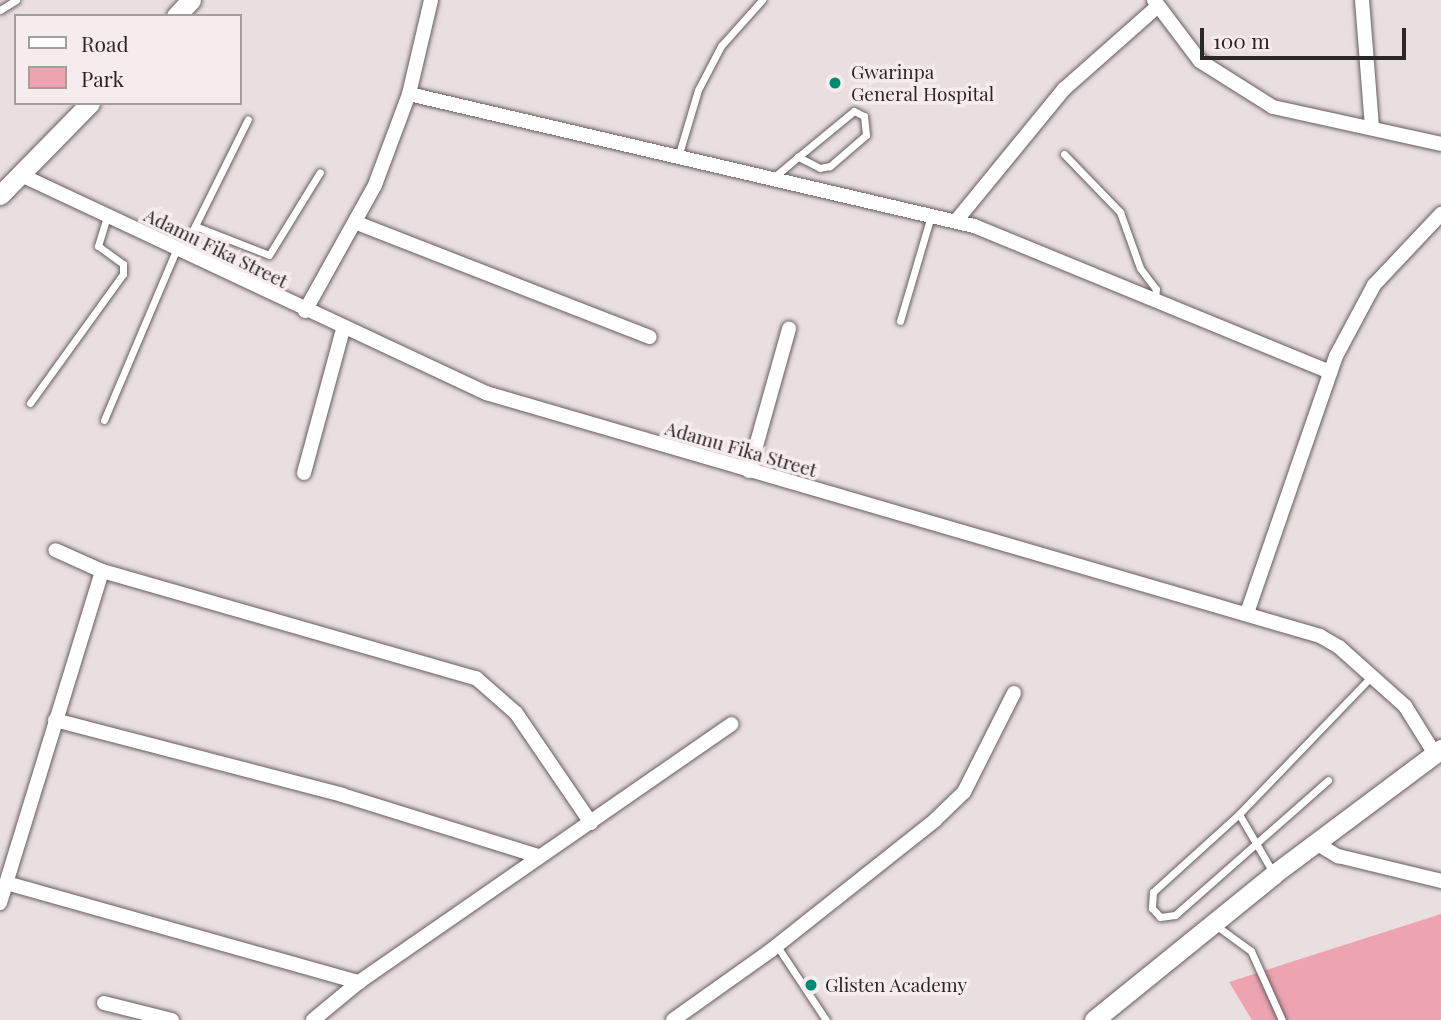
<!DOCTYPE html>
<style>
body{margin:0}
#map{position:relative;width:1441px;height:1020px;overflow:hidden;background:#e9dfe0;font-family:"Playfair Display",serif}
div>[style]{position:absolute}
.green>*{inset:0;background:#eda3b0}
.roads{filter:drop-shadow(0 0 2px #665d5e) drop-shadow(0 0 2px #665d5e)}
.lane>*{height:7px;margin:-3.5px;padding:0 3.5px;transform-origin:3.5px;border-radius:3.5px;background:#fff}
.street>*{height:14px;margin:-7px;padding:0 7px;transform-origin:7px;border-radius:7px;background:#fff}
.secondary>*{height:19px;margin:-9.5px;padding:0 9.5px;transform-origin:9.5px;border-radius:9.5px;background:#fff}
.dots>*{width:19px;height:19px;translate:-50% -50%;box-sizing:border-box;border:4px solid #f6eced;border-radius:50%}
span{translate:-50% -50%;white-space:nowrap;text-align:center;line-height:1.15;-webkit-text-stroke:7px #f6eced;paint-order:stroke}
.poi-label{font-size:19px;color:#2a2727}
.left{translate:0 -50%;text-align:left}
.street-label{font-size:19px;color:#2a2727}
.legend{position:absolute;left:14px;top:14px;width:228px;height:91px;box-sizing:border-box;background:#f6eced;border:2px solid #a49d9e;margin:0;padding:9px 12px;list-style:none;font-size:21px;color:#2a2727}
.legend li{display:flex;align-items:center;gap:14px;height:35px}
.legend b{width:35px;border:2px solid #a49d9e}
.scale{position:absolute;left:1200px;top:28px;width:206px;height:32px;box-sizing:border-box;border:4px solid #2a2727;border-top:0;padding-left:9px;font-size:21px;line-height:24px;white-space:nowrap;color:#2a2727;-webkit-text-stroke:5px #f6eced;paint-order:stroke}
</style>
<div id="map">
<div class="green">
<div style="clip-path:polygon(1441px 914px,1441px 1020px,1252px 1020px,1229px 982px)"></div>
</div>
<div class="roads">
<div class="lane">
<div style="left:0;top:10px;width:19px;rotate:-32deg"></div>
<div style="left:1064px;top:154px;width:81px;rotate:46deg"></div>
<div style="left:1120px;top:212px;width:59px;rotate:70.3deg"></div>
<div style="left:1140px;top:268px;width:26px;rotate:53deg"></div>
<div style="left:1156px;top:289px;width:10px;rotate:96deg"></div>
<div style="left:678px;top:157px;width:70px;rotate:-73.4deg"></div>
<div style="left:698px;top:90px;width:50px;rotate:-62.4deg"></div>
<div style="left:721px;top:46px;width:62px;rotate:-48.3deg"></div>
<div style="left:773px;top:178px;width:33px;rotate:-40deg"></div>
<div style="left:798px;top:157px;width:72px;rotate:-39.4deg"></div>
<div style="left:854px;top:111px;width:11px;rotate:27deg"></div>
<div style="left:864px;top:116px;width:19px;rotate:84deg"></div>
<div style="left:866px;top:135px;width:48px;rotate:139.3deg"></div>
<div style="left:830px;top:166px;width:10px;rotate:169deg"></div>
<div style="left:820px;top:168px;width:25px;rotate:-153deg"></div>
<div style="left:195px;top:226px;width:79px;rotate:21.4deg"></div>
<div style="left:269px;top:255px;width:97px;rotate:-58.4deg"></div>
<div style="left:182px;top:252px;width:148px;rotate:-63.6deg"></div>
<div style="left:900px;top:321px;width:109px;rotate:-73.6deg"></div>
<div style="left:30px;top:403px;width:159px;rotate:-54.2deg"></div>
<div style="left:123px;top:274px;width:10px;rotate:-90deg"></div>
<div style="left:123px;top:264px;width:31px;rotate:-144deg"></div>
<div style="left:98px;top:246px;width:30px;rotate:-73deg"></div>
<div style="left:104px;top:420px;width:185px;rotate:-67deg"></div>
<div style="left:1239px;top:814px;width:116px;rotate:137.8deg"></div>
<div style="left:1153px;top:892px;width:16px;rotate:94deg"></div>
<div style="left:1152px;top:908px;width:12px;rotate:48deg"></div>
<div style="left:1160px;top:917px;width:15px;rotate:-8deg"></div>
<div style="left:1175px;top:915px;width:204px;rotate:-41.4deg"></div>
<div style="left:1274px;top:874px;width:69px;rotate:-120.3deg"></div>
<div style="left:1239px;top:814px;width:192px;rotate:-46.1deg"></div>
<div style="left:1214px;top:924px;width:46px;rotate:36.1deg"></div>
<div style="left:1251px;top:951px;width:76px;rotate:65.8deg"></div>
<div style="left:777px;top:946px;width:89px;rotate:56.5deg"></div>
</div>
<div class="street">
<div style="left:1154px;top:0;width:76px;rotate:53deg"></div>
<div style="left:1200px;top:61px;width:86px;rotate:32.2deg"></div>
<div style="left:1273px;top:107px;width:172px;rotate:12.4deg"></div>
<div style="left:1362px;top:0;width:127px;rotate:85.5deg"></div>
<div style="left:409px;top:94px;width:580px;rotate:13.15deg"></div>
<div style="left:974px;top:226px;width:385px;rotate:22.3deg"></div>
<div style="left:21px;top:175px;width:514px;rotate:25.12deg"></div>
<div style="left:486px;top:393px;width:869px;rotate:16.24deg"></div>
<div style="left:1320px;top:636px;width:22px;rotate:30deg"></div>
<div style="left:1339px;top:647px;width:89px;rotate:41.8deg"></div>
<div style="left:1405px;top:706px;width:57px;rotate:58deg"></div>
<div style="left:956px;top:221px;width:171px;rotate:-50.7deg"></div>
<div style="left:1064px;top:89px;width:124px;rotate:-41.4deg"></div>
<div style="left:357px;top:223px;width:314px;rotate:21.3deg"></div>
<div style="left:305px;top:311px;width:144px;rotate:-60.9deg"></div>
<div style="left:375px;top:185px;width:97px;rotate:-69.5deg"></div>
<div style="left:409px;top:94px;width:97px;rotate:-76.8deg"></div>
<div style="left:749px;top:471px;width:148px;rotate:-74.3deg"></div>
<div style="left:304px;top:473px;width:149px;rotate:-74.8deg"></div>
<div style="left:102px;top:571px;width:389px;rotate:16deg"></div>
<div style="left:476px;top:678px;width:53px;rotate:41.2deg"></div>
<div style="left:516px;top:713px;width:133px;rotate:55.7deg"></div>
<div style="left:1247px;top:613px;width:272px;rotate:-70.9deg"></div>
<div style="left:1336px;top:356px;width:81px;rotate:-61.8deg"></div>
<div style="left:1374px;top:285px;width:98px;rotate:-46.7deg"></div>
<div style="left:55px;top:720px;width:297px;rotate:14.6deg"></div>
<div style="left:342px;top:795px;width:205px;rotate:17.3deg"></div>
<div style="left:1316px;top:843px;width:26px;rotate:31deg"></div>
<div style="left:1338px;top:856px;width:106px;rotate:13.6deg"></div>
<div style="left:6px;top:883px;width:367px;rotate:15.7deg"></div>
<div style="left:0;top:903px;width:347px;rotate:-72.9deg"></div>
<div style="left:102px;top:571px;width:51px;rotate:-155.9deg"></div>
<div style="left:104px;top:1003px;width:70px;rotate:14deg"></div>
<div style="left:313px;top:1020px;width:60px;rotate:-39.6deg"></div>
<div style="left:359px;top:982px;width:453px;rotate:-34.7deg"></div>
<div style="left:673px;top:1020px;width:119px;rotate:-35.4deg"></div>
<div style="left:770px;top:951px;width:211px;rotate:-38.4deg"></div>
<div style="left:935px;top:820px;width:40px;rotate:-44deg"></div>
<div style="left:964px;top:792px;width:111px;rotate:-63.2deg"></div>
</div>
<div class="secondary">
<div style="left:176px;top:16px;width:22px;rotate:-47deg"></div>
<div style="left:0;top:195px;width:129px;rotate:-45.6deg"></div>
<div style="left:1094px;top:1020px;width:232px;rotate:-39deg"></div>
<div style="left:1274px;top:874px;width:209px;rotate:-36.8deg"></div>
</div>
</div>
<div class="dots">
<div style="left:835px;top:83px;background:#008b73"></div>
<div style="left:811px;top:985px;background:#008b73"></div>
</div>
<div class="poi-label">
<span class="left" style="left:851px;top:83px">Gwarinpa<br>General Hospital</span>
<span class="left" style="left:825px;top:985px">Glisten Academy</span>
</div>
<div class="street-label">
<span style="left:216px;top:248px;rotate:26deg">Adamu Fika Street</span>
<span style="left:741px;top:449px;rotate:16deg">Adamu Fika Street</span>
</div>
<ul class="legend">
<li><b style="height:9px;background:#fff"></b>Road</li>
<li><b style="height:19px;background:#eda3b0"></b>Park</li>
</ul>
<div class="scale">100 m</div>
</div>
